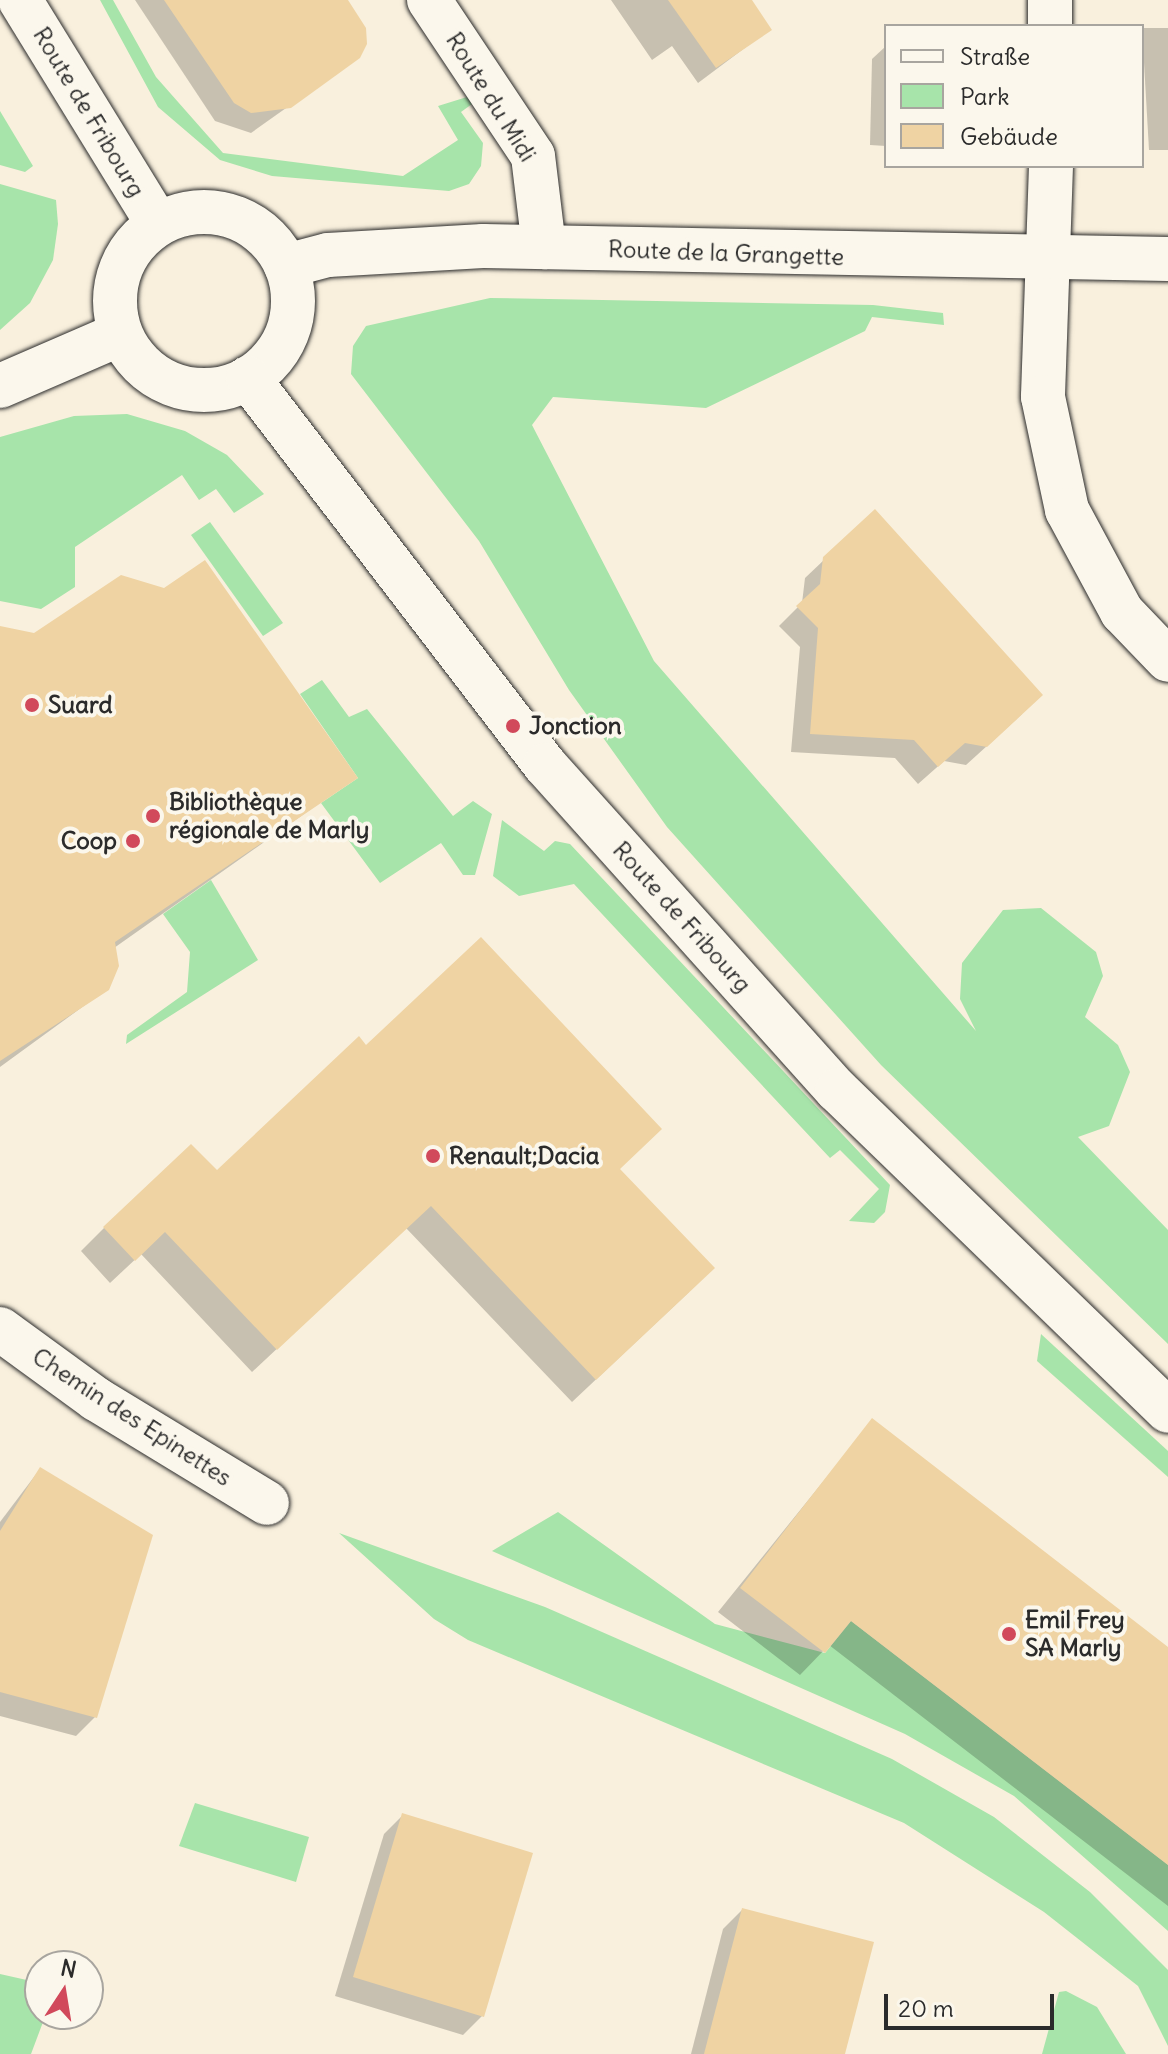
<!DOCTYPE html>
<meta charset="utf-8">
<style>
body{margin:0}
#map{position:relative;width:1168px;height:2054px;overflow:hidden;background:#f9f0dd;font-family:Delius,sans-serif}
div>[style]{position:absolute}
.green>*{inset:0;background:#a7e4aa}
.shadow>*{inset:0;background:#0003}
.building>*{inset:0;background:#efd3a3}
.roads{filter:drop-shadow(0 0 2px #2b2b2b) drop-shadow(0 0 2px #2b2b2b)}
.minor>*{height:44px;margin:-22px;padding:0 22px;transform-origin:22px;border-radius:22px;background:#fbf7ec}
.secondary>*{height:44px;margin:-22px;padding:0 22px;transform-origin:22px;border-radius:22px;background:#fbf7ec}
.secondary>.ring{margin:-22px;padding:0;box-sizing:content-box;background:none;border:44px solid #fbf7ec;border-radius:50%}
.dots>*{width:22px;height:22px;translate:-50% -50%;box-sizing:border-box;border:4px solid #fbf7ec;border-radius:50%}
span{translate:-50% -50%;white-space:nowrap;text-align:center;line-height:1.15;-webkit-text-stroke:8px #fbf7ec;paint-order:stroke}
.street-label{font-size:24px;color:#2b2b2b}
.poi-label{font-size:24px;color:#2b2b2b;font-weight:700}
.left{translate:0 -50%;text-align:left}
.right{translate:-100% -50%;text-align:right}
.legend{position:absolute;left:884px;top:24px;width:260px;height:144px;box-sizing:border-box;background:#fbf7ec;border:2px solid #a8a59f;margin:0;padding:10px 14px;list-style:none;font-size:24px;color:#2b2b2b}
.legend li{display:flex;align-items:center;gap:16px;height:40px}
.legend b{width:40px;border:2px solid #a8a59f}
.north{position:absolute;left:24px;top:1950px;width:80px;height:80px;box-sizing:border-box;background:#fbf7ec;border:2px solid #a8a59f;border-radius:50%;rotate:12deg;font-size:22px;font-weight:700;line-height:32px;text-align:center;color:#2b2b2b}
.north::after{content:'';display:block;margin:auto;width:28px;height:36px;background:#d1495b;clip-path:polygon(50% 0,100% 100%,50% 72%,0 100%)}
.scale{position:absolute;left:884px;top:1994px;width:170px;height:36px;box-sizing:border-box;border:4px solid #2b2b2b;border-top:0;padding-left:10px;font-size:24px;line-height:28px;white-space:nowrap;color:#2b2b2b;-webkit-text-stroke:6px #fbf7ec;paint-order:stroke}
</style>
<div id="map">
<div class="green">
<div style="clip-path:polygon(100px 0,113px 0,156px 77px,223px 153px,403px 176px,458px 140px,438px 106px,467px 97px,472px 104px,461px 112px,483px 143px,481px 166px,469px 184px,449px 191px,272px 176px,220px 160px,158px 107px)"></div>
<div style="clip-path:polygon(0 111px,33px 166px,25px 172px,0 165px)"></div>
<div style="clip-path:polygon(0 184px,56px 200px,58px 224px,53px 260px,30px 303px,0 330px)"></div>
<div style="clip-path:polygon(490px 298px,873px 305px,943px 313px,944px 325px,872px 317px,865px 331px,706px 408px,553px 397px,532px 425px,654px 661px,976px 1031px,960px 999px,962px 963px,1003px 910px,1041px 908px,1096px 952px,1103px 976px,1085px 1017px,1118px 1045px,1130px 1072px,1109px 1126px,1078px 1137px,1168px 1230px,1168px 1344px,881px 1065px,667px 827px,569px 690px,479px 541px,351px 374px,353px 346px,366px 326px)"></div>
<div style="clip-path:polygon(127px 414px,185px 431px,227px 455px,264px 494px,234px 513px,216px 489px,199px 500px,182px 475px,75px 547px,75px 587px,41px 609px,0 601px,0 437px,74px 416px)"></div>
<div style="clip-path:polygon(210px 522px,283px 623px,263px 636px,191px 535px)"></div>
<div style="clip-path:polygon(322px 680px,349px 717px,367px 709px,453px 816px,473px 801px,492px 814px,475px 875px,463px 875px,441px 843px,380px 883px,321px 803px,358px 778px,300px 694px)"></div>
<div style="clip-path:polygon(502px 820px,544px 851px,555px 841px,570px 844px,890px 1185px,885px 1212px,874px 1223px,849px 1221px,879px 1189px,840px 1150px,830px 1158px,574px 884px,519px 896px,493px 876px)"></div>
<div style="clip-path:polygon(211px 880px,258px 960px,126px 1044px,127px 1035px,187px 992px,190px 952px,163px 914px)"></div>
<div style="clip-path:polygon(1041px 1334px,1168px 1451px,1168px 1477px,1037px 1361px)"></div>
<div style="clip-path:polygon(558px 1512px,715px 1624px,825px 1653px,851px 1621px,1168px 1865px,1168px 1931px,1014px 1796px,905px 1734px,492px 1551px)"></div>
<div style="clip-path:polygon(339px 1533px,545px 1607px,892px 1759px,994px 1817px,1090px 1892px,1168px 1970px,1168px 2046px,1138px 1986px,1044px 1912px,904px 1823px,468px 1640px,434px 1619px)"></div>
<div style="clip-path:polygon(195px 1803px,309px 1837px,296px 1882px,179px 1846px)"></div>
<div style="clip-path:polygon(0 1974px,40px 1983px,40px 2014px,46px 2014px,31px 2054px,0 2054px)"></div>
<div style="clip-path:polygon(1066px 1991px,1097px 2007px,1126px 2054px,1042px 2054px,1059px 1992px)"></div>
</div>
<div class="shadow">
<div style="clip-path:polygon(346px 0,358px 57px,251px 133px,215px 121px,135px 0)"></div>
<div style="clip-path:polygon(611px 0,750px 0,770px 29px,698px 83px,672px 46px,652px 60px)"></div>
<div style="clip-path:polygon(1142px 28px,1168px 28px,1168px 150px,1149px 150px)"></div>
<div style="clip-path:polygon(886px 46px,886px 146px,870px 145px,872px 59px)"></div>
<div style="clip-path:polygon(825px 559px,1022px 714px,966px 765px,944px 761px,918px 784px,895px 758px,791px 752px,800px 647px,779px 626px,802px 603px,805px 578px)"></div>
<div style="clip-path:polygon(0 628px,355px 778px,114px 948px,107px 989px,0 1067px)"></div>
<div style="clip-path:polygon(366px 1048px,618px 1169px,689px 1292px,572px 1402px,406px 1228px,252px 1372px,141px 1254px,110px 1283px,81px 1251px,104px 1228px,217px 1173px)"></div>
<div style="clip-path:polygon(872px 1421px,1168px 1649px,1168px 1906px,829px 1645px,800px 1675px,718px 1612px)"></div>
<div style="clip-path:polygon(40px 1469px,95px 1717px,76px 1736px,0 1716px,0 1522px)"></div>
<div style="clip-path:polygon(403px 1815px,482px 2016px,463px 2035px,335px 1996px,384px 1834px)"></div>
<div style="clip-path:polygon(742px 1910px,843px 2054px,691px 2054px,723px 1929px)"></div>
</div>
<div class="building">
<div style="clip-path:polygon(164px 0,348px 0,366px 28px,367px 44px,360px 58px,291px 108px,251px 113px,234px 103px)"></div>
<div style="clip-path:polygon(668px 0,752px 0,772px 30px,716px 68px)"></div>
<div style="clip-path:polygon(875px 509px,1043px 695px,987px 747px,965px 743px,938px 767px,914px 740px,810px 734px,818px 628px,796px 606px,820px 584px,823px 557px)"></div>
<div style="clip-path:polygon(205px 560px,358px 778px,115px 942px,119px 966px,109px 990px,0 1061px,0 626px,34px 633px,121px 575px,164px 588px)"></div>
<div style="clip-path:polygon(481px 937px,662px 1129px,620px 1169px,715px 1268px,596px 1380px,431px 1206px,277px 1350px,165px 1232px,135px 1261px,103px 1227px,191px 1144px,217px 1170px,359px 1036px,366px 1045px)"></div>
<div style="clip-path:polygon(872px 1418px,1168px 1647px,1168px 1865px,851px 1621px,825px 1653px,740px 1588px)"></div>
<div style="clip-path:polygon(40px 1467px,153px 1535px,97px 1718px,0 1692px,0 1531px)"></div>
<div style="clip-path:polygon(402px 1813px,533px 1853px,484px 2017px,353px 1977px)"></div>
<div style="clip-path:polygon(742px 1908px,874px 1942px,845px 2054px,704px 2054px)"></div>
</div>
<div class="roads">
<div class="minor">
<div style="left:429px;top:0;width:187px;rotate:56.3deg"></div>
<div style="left:533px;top:156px;width:92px;rotate:83.1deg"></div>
<div style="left:1050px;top:0;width:26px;rotate:90deg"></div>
<div style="left:1051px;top:166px;width:231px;rotate:92deg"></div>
<div style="left:1043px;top:397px;width:116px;rotate:78deg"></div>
<div style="left:1067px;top:510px;width:116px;rotate:61.7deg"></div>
<div style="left:1122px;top:612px;width:66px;rotate:46.2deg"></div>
<div style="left:286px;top:266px;width:43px;rotate:-14.7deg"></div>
<div style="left:328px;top:255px;width:155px;rotate:-3.3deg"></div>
<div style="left:483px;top:246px;width:685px;rotate:1.09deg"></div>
<div style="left:0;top:386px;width:131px;rotate:-23.4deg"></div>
<div style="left:0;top:1329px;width:119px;rotate:36.1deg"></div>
<div style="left:96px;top:1399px;width:200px;rotate:31.3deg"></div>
</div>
<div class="secondary">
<div style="left:20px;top:0;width:263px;rotate:58.4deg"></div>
<div class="ring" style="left:115px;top:212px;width:134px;height:134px"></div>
<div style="left:248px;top:378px;width:488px;rotate:52.5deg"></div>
<div style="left:545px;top:765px;width:437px;rotate:48.1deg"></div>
<div style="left:837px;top:1090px;width:461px;rotate:44.1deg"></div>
</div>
</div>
<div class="dots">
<div style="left:32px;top:705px;background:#d1495b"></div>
<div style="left:513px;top:726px;background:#d1495b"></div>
<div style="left:153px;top:816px;background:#d1495b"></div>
<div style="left:133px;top:841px;background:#d1495b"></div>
<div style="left:433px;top:1156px;background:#d1495b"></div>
<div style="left:1009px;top:1634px;background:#d1495b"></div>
</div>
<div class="street-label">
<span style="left:491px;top:97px;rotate:58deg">Route du Midi</span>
<span style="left:89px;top:112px;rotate:59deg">Route de Fribourg</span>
<span style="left:726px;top:253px;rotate:2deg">Route de la Grangette</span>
<span style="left:682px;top:917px;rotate:48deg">Route de Fribourg</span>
<span style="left:132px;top:1417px;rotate:33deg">Chemin des Epinettes</span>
</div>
<div class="poi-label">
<span class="left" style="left:48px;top:705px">Suard</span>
<span class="left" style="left:529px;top:726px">Jonction</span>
<span class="left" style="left:169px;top:816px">Bibliothèque<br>régionale de Marly</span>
<span class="right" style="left:117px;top:841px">Coop</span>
<span class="left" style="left:449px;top:1156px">Renault;Dacia</span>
<span class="left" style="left:1025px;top:1634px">Emil Frey<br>SA Marly</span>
</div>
<ul class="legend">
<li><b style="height:10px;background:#fbf7ec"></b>Straße</li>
<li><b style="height:22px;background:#a7e4aa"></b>Park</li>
<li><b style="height:22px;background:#efd3a3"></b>Gebäude</li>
</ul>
<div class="north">N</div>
<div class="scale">20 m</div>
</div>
